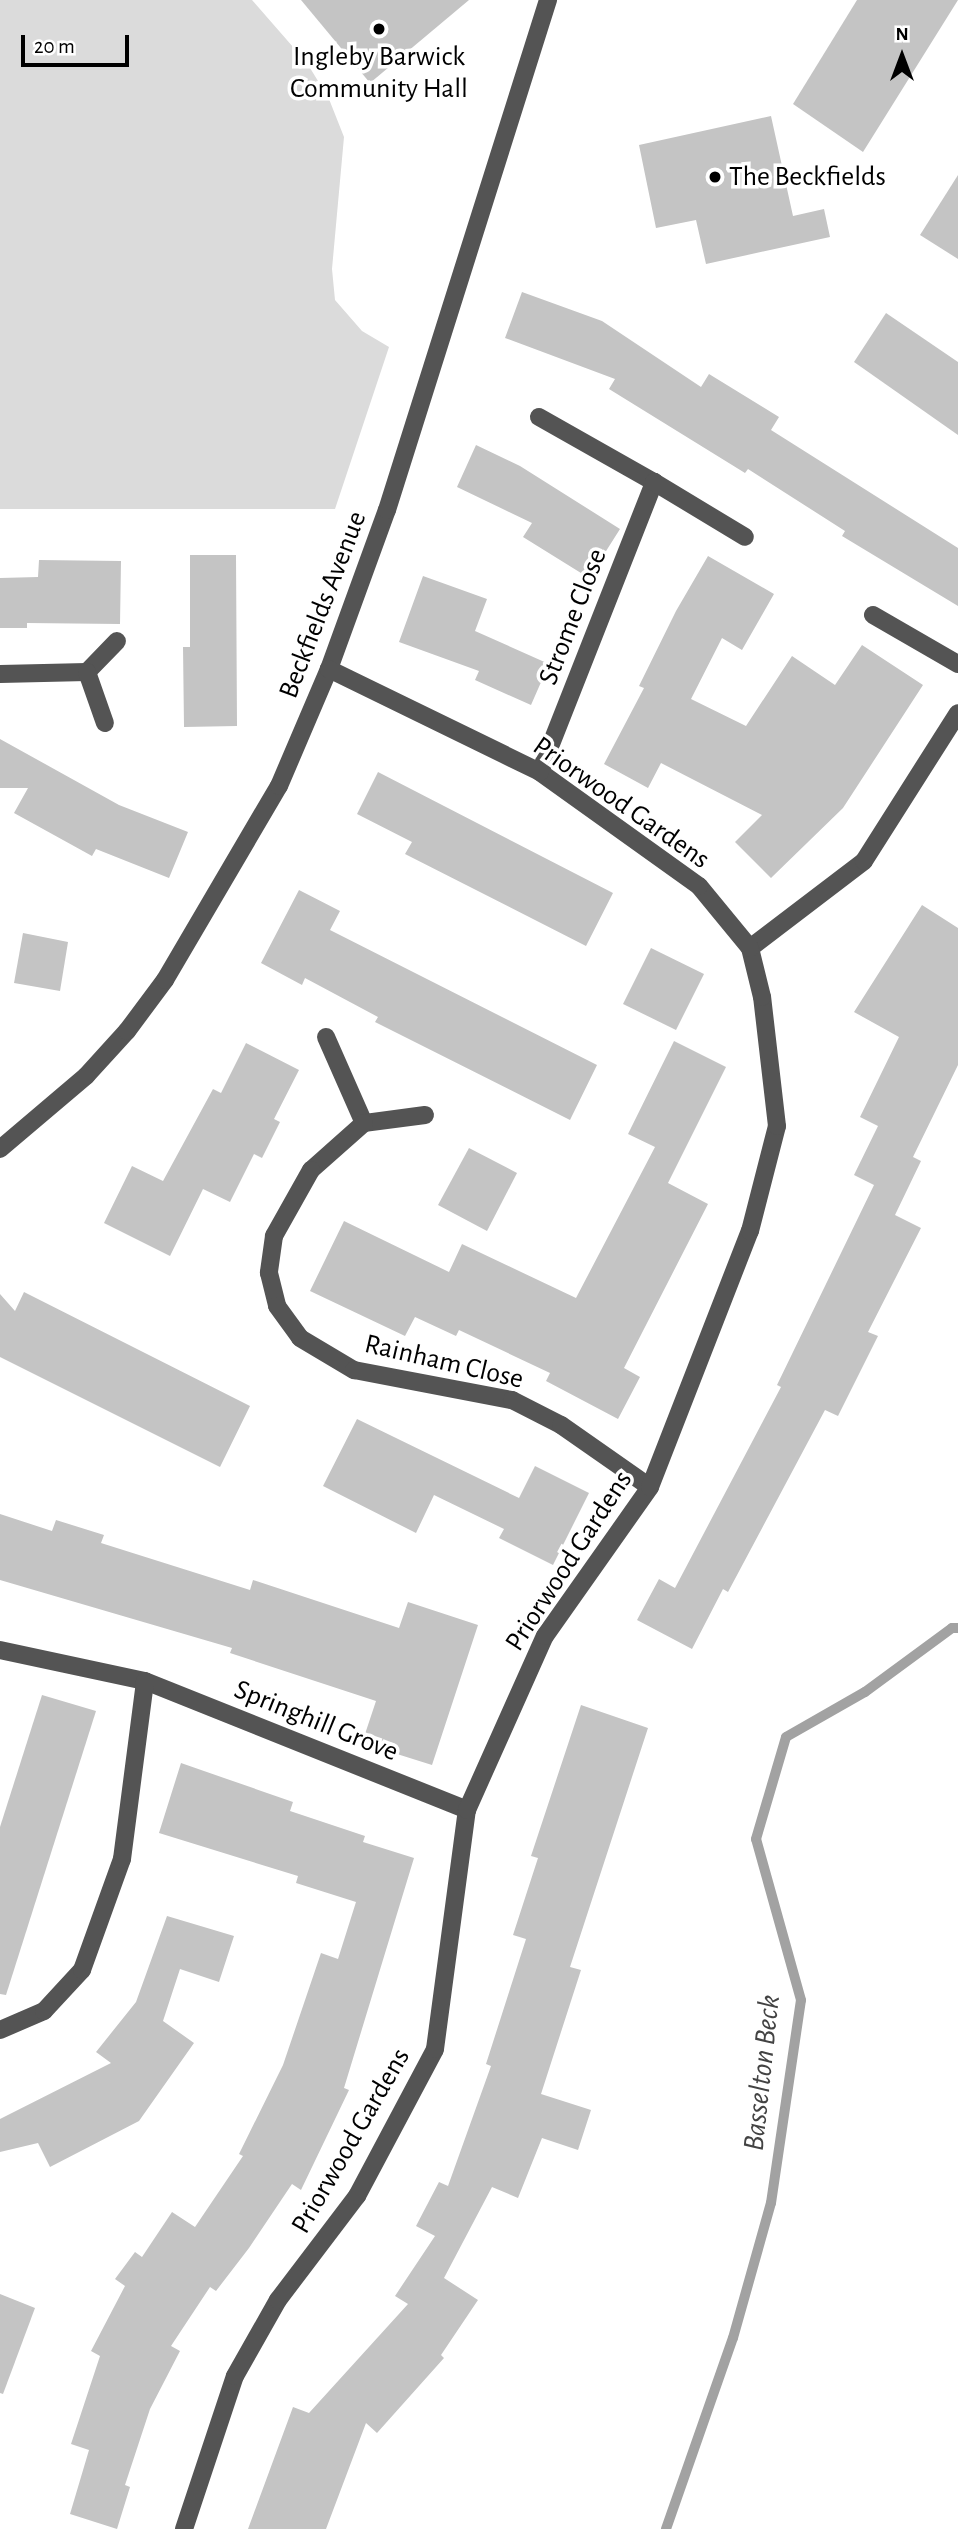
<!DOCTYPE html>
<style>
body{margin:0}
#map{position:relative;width:958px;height:2529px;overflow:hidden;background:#fff;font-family:"Alegreya Sans",sans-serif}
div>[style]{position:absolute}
.green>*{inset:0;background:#dbdbdb}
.stream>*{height:10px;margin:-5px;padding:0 5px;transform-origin:5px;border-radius:5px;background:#a2a2a2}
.building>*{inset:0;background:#c4c4c4}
.minor>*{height:18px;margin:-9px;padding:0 9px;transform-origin:9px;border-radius:9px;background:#545454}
.dots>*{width:19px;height:19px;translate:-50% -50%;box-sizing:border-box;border:4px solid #fff;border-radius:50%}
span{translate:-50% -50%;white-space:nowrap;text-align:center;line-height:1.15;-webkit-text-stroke:7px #fff;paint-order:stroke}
.poi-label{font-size:28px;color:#000}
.left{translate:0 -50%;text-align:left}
.street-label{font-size:28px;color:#000}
.water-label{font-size:30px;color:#434343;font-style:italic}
.north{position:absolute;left:867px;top:21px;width:70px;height:70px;-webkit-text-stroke:5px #fff;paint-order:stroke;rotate:0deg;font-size:19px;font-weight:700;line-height:28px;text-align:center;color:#000}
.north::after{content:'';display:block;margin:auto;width:24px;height:32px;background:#000;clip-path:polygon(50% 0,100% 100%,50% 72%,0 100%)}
.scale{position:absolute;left:21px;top:35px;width:108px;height:32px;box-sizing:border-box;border:4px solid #000;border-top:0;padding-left:9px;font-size:21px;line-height:24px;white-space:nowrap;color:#000;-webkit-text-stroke:5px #fff;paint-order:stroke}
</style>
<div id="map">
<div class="green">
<div style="clip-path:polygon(0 0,252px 0,307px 63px,329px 99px,344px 137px,332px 269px,335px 300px,362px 331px,389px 347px,335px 509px,0 509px)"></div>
</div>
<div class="stream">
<div style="left:666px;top:2529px;width:202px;rotate:-70.7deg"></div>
<div style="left:733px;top:2338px;width:140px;rotate:-74.3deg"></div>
<div style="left:771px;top:2203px;width:205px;rotate:-81.6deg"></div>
<div style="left:801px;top:2000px;width:167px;rotate:-105.6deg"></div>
<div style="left:756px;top:1839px;width:106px;rotate:-73.6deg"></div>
<div style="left:786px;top:1737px;width:91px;rotate:-29.7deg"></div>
<div style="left:865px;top:1692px;width:108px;rotate:-36.3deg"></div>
<div style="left:952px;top:1628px;width:6px"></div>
</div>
<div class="building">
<div style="clip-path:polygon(301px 0,469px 0,370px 83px)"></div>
<div style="clip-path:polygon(857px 0,958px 0,863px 152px,793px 104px)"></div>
<div style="clip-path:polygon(771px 116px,793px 216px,824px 209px,830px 237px,706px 264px,696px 220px,656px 228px,639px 145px)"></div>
<div style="clip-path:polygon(958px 175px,958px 259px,920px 235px)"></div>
<div style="clip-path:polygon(522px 292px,602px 321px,701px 387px,709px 374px,779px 417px,771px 430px,958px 548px,958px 606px,842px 536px,845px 531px,748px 469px,745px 473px,609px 389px,615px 379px,505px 338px)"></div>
<div style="clip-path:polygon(886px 313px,958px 362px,958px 435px,854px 362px)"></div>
<div style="clip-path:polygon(476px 445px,520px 466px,620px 529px,589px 578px,523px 537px,532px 523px,457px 487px)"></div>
<div style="clip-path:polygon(190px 555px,236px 555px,237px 726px,184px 727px,183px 647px,190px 647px)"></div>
<div style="clip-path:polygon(708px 556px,774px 594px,742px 650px,722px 638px,691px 699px,746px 726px,792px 656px,835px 685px,862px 645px,923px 685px,843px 808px,771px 878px,735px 842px,762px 815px,661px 763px,648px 788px,604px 764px,644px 688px,639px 686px,676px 611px)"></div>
<div style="clip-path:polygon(39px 560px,121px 561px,120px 624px,27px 623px,27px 628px,0 628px,0 578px,38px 577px)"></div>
<div style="clip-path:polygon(423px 576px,487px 599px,475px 631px,549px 664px,531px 705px,475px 680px,479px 671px,399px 642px)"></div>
<div style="clip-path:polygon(0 739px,119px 805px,188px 832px,169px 878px,96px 849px,92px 856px,14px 813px,28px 788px,0 788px)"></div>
<div style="clip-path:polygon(378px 772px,613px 893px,586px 946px,405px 854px,412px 842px,357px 814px)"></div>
<div style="clip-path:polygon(299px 890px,340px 911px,330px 930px,597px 1065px,570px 1120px,375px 1022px,378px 1017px,305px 978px,302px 985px,261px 963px)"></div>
<div style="clip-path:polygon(922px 905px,958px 928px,958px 1065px,913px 1157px,921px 1161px,895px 1215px,921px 1228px,868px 1332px,878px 1336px,838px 1416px,825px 1410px,728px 1592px,723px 1589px,692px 1649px,637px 1620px,659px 1579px,675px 1588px,781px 1387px,777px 1385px,874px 1185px,854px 1175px,878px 1126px,860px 1117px,899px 1037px,854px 1012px)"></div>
<div style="clip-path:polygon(23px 933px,68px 942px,60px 991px,14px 983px)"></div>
<div style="clip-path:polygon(651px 948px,704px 974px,676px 1030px,623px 1004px)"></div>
<div style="clip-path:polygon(674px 1041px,726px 1067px,668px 1183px,708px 1204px,624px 1368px,640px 1377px,618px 1419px,546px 1381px,550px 1373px,459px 1330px,456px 1336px,415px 1317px,405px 1336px,310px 1291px,344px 1221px,449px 1272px,462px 1244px,576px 1298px,655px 1147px,628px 1134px)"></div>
<div style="clip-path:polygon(246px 1043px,299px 1070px,274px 1119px,280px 1122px,262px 1158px,254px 1154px,230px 1202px,203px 1189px,170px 1256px,104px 1223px,132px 1166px,163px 1181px,213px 1089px,221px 1093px)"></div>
<div style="clip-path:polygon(469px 1148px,517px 1173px,487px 1231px,438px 1205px)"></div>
<div style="clip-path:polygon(24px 1292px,250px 1406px,220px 1467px,0 1357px,0 1294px,15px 1311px)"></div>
<div style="clip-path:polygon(357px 1419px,519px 1498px,535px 1466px,589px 1493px,553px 1565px,499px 1538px,504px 1529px,434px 1495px,416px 1533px,323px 1486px)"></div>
<div style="clip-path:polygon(0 1514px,52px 1531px,56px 1520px,104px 1535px,101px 1543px,250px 1590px,253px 1580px,399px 1628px,408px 1602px,478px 1625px,432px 1765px,362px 1743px,376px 1701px,230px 1653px,232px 1648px,0 1580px)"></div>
<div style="clip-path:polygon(42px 1695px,96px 1711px,6px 1995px,0 1994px,0 1827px)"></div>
<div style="clip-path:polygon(581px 1705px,648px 1728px,570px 1967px,581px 1970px,541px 2094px,591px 2110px,578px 2150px,542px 2138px,518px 2198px,492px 2187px,444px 2278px,478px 2300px,441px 2355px,444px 2358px,377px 2433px,366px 2423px,326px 2529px,248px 2529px,293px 2407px,309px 2413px,408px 2304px,395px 2296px,435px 2236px,416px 2226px,439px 2182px,448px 2186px,491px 2066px,486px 2064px,526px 1939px,513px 1935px,538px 1858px,531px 1856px)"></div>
<div style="clip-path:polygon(181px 1763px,293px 1802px,290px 1811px,365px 1836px,363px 1842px,414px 1858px,344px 2088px,349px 2090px,301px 2190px,292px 2184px,249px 2248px,216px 2291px,210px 2287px,171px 2346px,180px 2351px,150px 2409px,125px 2485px,130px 2487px,117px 2529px,70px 2514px,89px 2450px,71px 2444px,100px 2356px,91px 2351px,125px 2286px,115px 2279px,135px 2252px,142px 2257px,172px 2212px,195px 2227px,243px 2156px,239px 2154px,283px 2065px,321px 1953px,338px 1959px,356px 1902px,296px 1883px,298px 1876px,159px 1833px)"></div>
<div style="clip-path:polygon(167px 1916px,234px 1936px,219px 1982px,180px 1969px,163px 2021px,194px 2043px,139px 2121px,50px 2167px,38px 2143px,0 2152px,0 2119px,111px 2063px,96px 2052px,136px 2002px)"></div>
<div style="clip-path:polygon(0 2294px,35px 2308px,3px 2394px,0 2393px)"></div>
</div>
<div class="minor">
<div style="left:539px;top:417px;width:132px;rotate:29.5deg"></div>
<div style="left:873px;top:615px;width:98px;rotate:30deg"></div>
<div style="left:87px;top:672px;width:43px;rotate:-45.9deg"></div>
<div style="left:0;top:674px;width:87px;rotate:-1.3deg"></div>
<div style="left:87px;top:672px;width:54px;rotate:70.6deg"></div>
<div style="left:540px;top:772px;width:312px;rotate:-68.5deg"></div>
<div style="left:654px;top:482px;width:106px;rotate:31.1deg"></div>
<div style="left:750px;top:948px;width:143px;rotate:-37.3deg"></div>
<div style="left:864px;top:861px;width:175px;rotate:-57.6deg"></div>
<div style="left:326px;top:1037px;width:94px;rotate:66.2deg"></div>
<div style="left:425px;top:1115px;width:62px;rotate:172.5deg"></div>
<div style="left:364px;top:1123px;width:71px;rotate:138.4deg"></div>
<div style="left:311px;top:1170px;width:76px;rotate:119.3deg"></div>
<div style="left:274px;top:1236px;width:37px;rotate:98deg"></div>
<div style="left:269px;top:1273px;width:34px;rotate:76deg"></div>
<div style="left:277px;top:1306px;width:39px;rotate:54deg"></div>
<div style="left:300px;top:1338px;width:63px;rotate:30.7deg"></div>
<div style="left:354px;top:1370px;width:161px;rotate:10.8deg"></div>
<div style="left:512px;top:1400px;width:55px;rotate:27deg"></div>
<div style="left:561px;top:1425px;width:108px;rotate:34.9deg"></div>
<div style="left:0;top:1149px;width:113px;rotate:-40.3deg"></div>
<div style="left:86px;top:1076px;width:61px;rotate:-47.7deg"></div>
<div style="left:127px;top:1031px;width:64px;rotate:-53.3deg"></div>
<div style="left:165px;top:980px;width:225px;rotate:-59.6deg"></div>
<div style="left:279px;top:786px;width:127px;rotate:-66.9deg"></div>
<div style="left:329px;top:669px;width:169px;rotate:-70deg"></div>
<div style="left:387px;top:510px;width:535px;rotate:-72.48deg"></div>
<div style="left:0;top:1650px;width:148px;rotate:12.1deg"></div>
<div style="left:145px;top:1681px;width:347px;rotate:21.8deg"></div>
<div style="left:0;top:2030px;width:48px;rotate:-23.4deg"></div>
<div style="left:44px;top:2011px;width:56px;rotate:-47.2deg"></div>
<div style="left:82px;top:1970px;width:118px;rotate:-70.2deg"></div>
<div style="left:122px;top:1859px;width:179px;rotate:-82.6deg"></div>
<div style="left:184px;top:2529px;width:161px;rotate:-71.6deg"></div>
<div style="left:235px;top:2376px;width:87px;rotate:-60.5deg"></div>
<div style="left:278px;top:2300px;width:131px;rotate:-52.8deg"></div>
<div style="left:357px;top:2196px;width:166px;rotate:-62deg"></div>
<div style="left:435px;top:2049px;width:241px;rotate:-82.4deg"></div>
<div style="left:467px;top:1810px;width:191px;rotate:-65.9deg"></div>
<div style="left:545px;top:1636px;width:182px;rotate:-54.8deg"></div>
<div style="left:650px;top:1487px;width:275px;rotate:-68.7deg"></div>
<div style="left:750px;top:1231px;width:108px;rotate:-75.6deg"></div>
<div style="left:777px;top:1126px;width:130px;rotate:-96.6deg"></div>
<div style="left:762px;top:997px;width:50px;rotate:-103.8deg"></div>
<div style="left:750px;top:948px;width:80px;rotate:-129.4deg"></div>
<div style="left:699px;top:886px;width:196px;rotate:-144.4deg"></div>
<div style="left:540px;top:772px;width:235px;rotate:-154deg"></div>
</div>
<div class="dots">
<div style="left:379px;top:29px;background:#000"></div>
<div style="left:715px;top:177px;background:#000"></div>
</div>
<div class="poi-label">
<span style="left:379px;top:73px">Ingleby Barwick<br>Community Hall</span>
<span class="left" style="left:729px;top:177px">The Beckfields</span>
</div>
<div class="street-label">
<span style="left:323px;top:605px;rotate:-69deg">Beckfields Avenue</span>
<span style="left:573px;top:617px;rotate:-69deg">Strome Close</span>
<span style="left:621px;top:803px;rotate:35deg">Priorwood Gardens</span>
<span style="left:444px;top:1362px;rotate:13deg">Rainham Close</span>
<span style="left:569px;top:1561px;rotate:-57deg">Priorwood Gardens</span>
<span style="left:316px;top:1721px;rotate:22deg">Springhill Grove</span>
<span style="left:351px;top:2141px;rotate:-60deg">Priorwood Gardens</span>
</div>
<div class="water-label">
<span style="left:762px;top:2073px;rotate:-84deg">Basselton Beck</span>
</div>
<div class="north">N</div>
<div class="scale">20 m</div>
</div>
